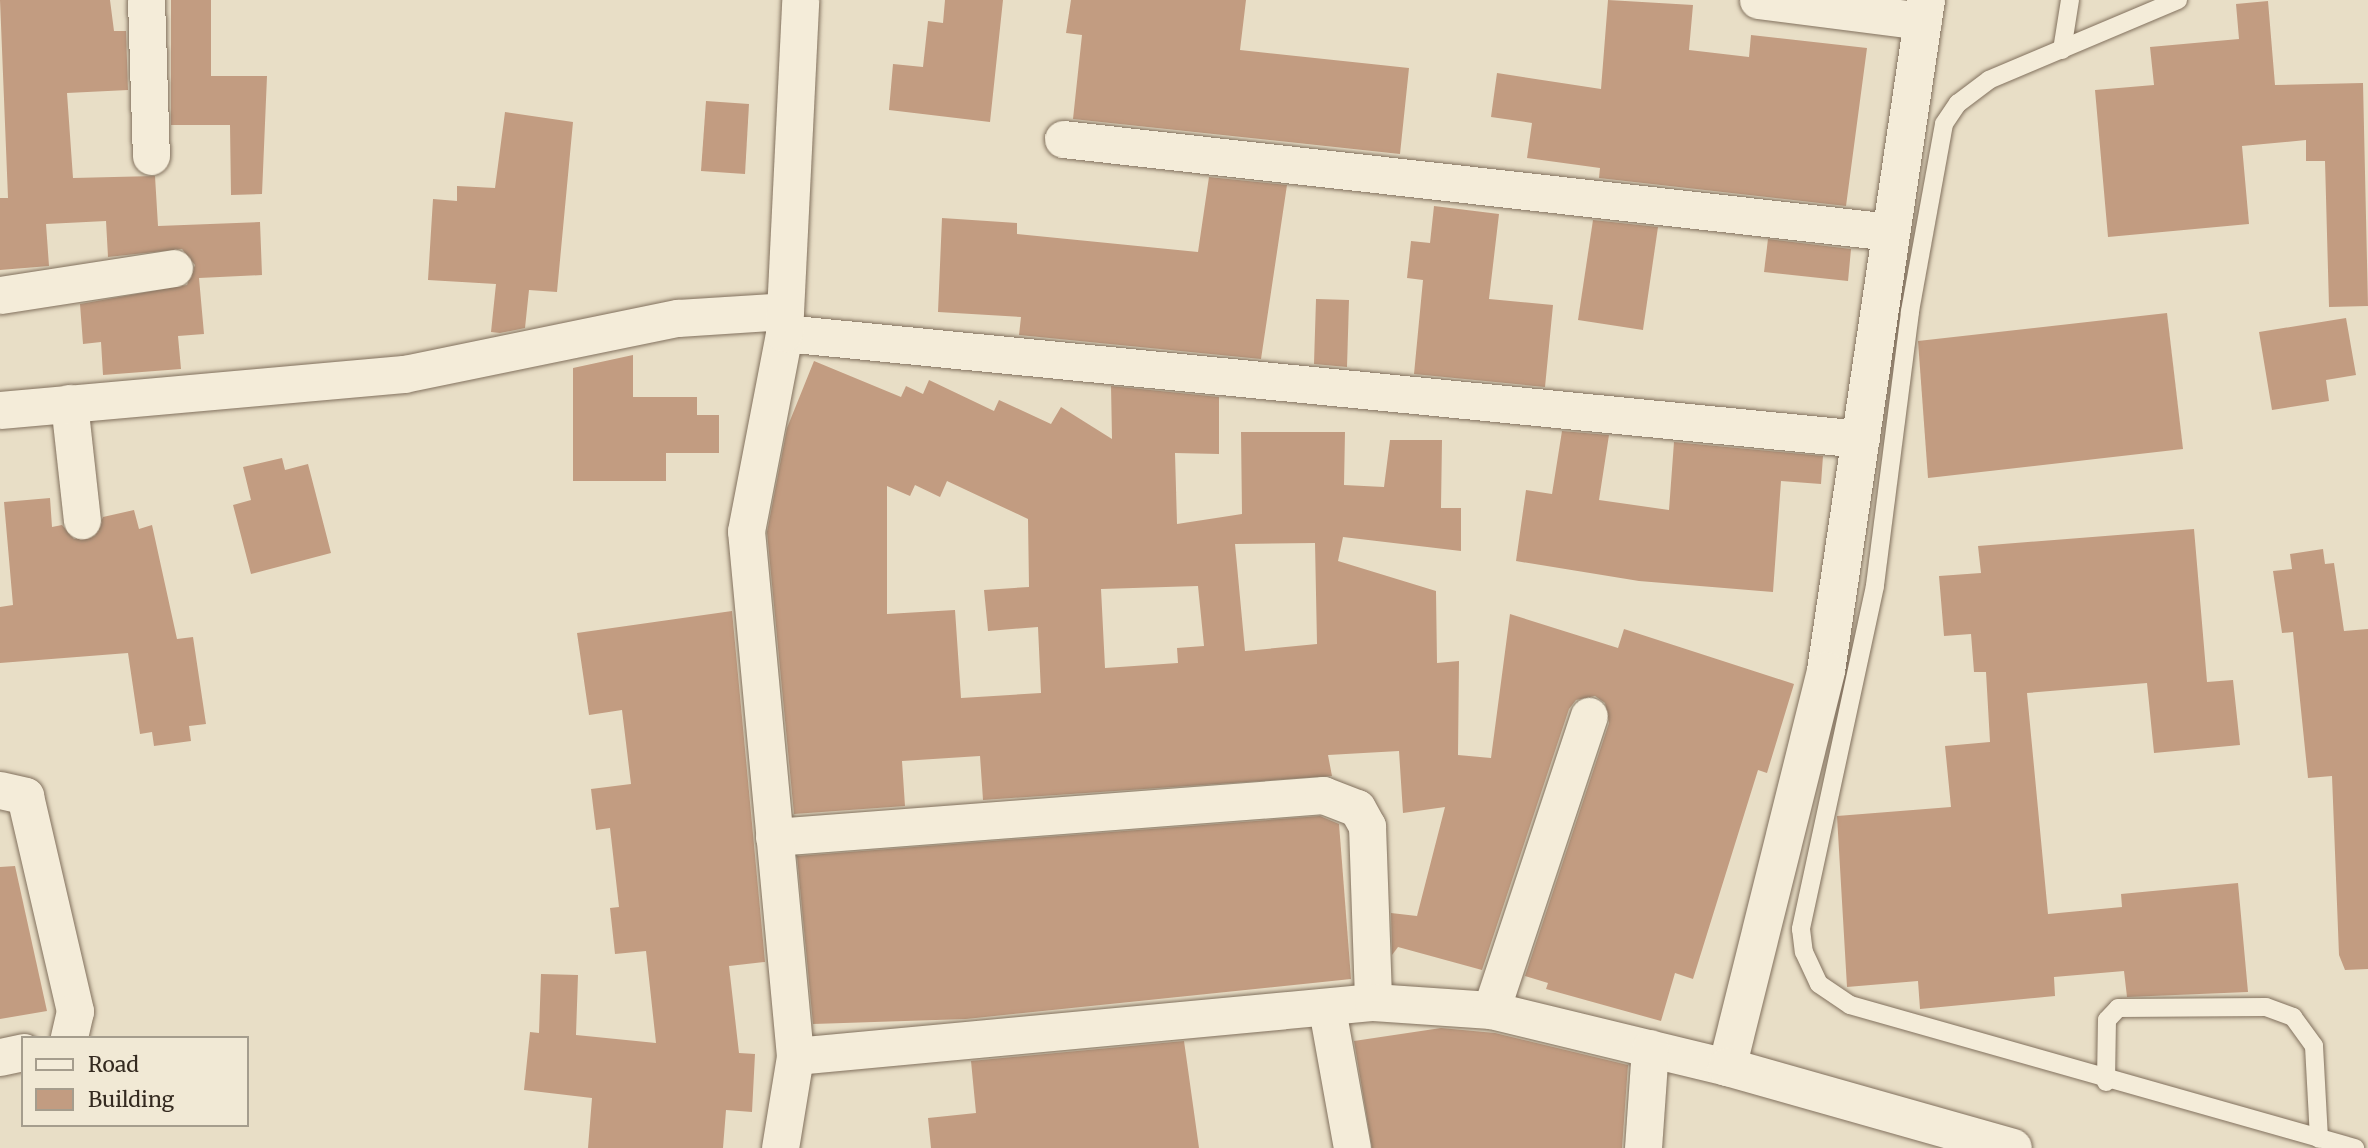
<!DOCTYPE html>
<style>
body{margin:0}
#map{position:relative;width:2368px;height:1148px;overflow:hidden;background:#e8dec6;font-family:Merriweather,serif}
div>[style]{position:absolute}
.building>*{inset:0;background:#c29c81}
.roads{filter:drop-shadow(0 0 2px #82715e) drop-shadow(0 0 2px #82715e)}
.service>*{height:18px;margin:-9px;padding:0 9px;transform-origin:9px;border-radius:9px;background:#f4ecd9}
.minor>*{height:37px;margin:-18.5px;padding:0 18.5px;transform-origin:18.5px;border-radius:18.5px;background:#f4ecd9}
.tertiary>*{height:38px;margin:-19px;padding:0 19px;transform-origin:19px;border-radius:19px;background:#f4ecd9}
span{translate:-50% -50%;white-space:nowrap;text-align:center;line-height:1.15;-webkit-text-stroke:7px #f1e9d5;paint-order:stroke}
.legend{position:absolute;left:21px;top:1036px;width:228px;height:91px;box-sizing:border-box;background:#f1e9d5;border:2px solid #a59d8d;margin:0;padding:9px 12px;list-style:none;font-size:21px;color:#342a20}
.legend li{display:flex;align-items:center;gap:14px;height:35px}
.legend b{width:35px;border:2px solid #a59d8d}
</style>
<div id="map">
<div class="building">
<div style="clip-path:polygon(0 0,110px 0,114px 31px,126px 31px,128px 90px,67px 93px,73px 178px,155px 176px,158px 226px,260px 222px,262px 275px,199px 278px,204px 334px,178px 336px,181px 369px,103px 375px,101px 342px,83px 344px,80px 304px,187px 285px,195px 265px,182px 249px,108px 257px,106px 221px,46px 224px,49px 266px,0 270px,0 198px,8px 198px)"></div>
<div style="clip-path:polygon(171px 0,211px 0,211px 76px,267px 76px,262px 194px,231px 195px,230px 125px,171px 125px)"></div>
<div style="clip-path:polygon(945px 0,1003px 0,990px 122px,889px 110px,893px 64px,923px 67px,928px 21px,943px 23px)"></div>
<div style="clip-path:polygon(1071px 0,1246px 0,1240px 50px,1409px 68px,1400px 154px,1073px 119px,1082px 35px,1066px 33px)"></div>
<div style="clip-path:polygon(1608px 0,1693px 5px,1689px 50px,1749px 57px,1751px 35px,1867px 48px,1846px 206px,1599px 178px,1600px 168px,1527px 158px,1532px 123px,1491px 117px,1497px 73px,1601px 89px)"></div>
<div style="clip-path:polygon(2268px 1px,2275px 85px,2363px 83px,2368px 306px,2329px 307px,2325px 161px,2306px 161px,2306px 140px,2242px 146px,2249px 224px,2108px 237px,2095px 90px,2154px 85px,2150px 47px,2239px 39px,2236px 4px)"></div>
<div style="clip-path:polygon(706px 101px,749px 104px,745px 174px,701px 171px)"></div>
<div style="clip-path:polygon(505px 112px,573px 122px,557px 292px,529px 290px,525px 328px,500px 333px,491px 332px,496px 284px,428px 280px,433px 199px,457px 201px,457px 186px,495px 188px)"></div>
<div style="clip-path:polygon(1209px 177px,1287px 185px,1261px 359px,1019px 335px,1021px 317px,938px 312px,942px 218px,1017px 223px,1017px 234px,1198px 252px)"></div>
<div style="clip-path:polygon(1434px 206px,1499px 214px,1489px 299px,1553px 305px,1545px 387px,1414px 374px,1423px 280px,1407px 278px,1411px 241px,1430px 243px)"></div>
<div style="clip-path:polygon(1593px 220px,1658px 227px,1643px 330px,1578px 320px)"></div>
<div style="clip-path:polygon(1768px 239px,1851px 249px,1848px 281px,1764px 272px)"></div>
<div style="clip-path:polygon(1316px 299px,1349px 300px,1347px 367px,1314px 364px)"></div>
<div style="clip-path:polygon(2167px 313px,2183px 449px,1928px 478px,1918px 341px)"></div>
<div style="clip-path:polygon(2346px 318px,2356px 375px,2326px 380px,2329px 401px,2272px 410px,2259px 332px)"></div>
<div style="clip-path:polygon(633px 355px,633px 397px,697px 397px,697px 415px,719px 415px,719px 453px,666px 453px,666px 481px,573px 481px,573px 368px)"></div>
<div style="clip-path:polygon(evenodd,814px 361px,901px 397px,906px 386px,923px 394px,929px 380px,994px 411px,999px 400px,1051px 424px,1061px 407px,1112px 439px,1111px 386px,1219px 397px,1219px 454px,1175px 453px,1177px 524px,1242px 514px,1241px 432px,1345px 432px,1344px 485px,1384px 487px,1390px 440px,1442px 440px,1441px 508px,1461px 508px,1461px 551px,1343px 537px,1338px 561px,1436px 591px,1437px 663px,1459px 661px,1458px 755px,1491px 758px,1510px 614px,1618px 648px,1624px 629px,1794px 684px,1767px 773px,1758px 770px,1693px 979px,1675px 973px,1661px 1021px,1546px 989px,1548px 983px,1525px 976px,1609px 723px,1605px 703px,1595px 696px,1576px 700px,1569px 709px,1482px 970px,1398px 947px,1392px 955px,1391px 913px,1417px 916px,1445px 807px,1403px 813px,1399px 751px,1328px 755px,1332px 776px,983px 800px,980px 756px,902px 761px,905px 806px,794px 814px,767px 532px,787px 428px,814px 361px,947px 481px,1028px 519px,1029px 587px,984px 590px,988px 631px,1038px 627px,1041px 693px,961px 698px,955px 610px,887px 614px,887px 486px,910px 496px,915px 485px,940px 497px,947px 481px,814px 361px,1315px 543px,1317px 644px,1245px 651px,1235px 544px,1315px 543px,814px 361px,1198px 586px,1204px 646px,1177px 648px,1178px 663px,1105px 668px,1101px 589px,1198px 586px)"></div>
<div style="clip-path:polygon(1562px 431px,1609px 435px,1599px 500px,1669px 510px,1674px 442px,1823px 456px,1821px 484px,1781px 481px,1773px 592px,1639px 581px,1516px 561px,1526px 490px,1552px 494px)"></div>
<div style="clip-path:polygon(282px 458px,285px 470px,308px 464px,331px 553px,251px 574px,233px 505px,251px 500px,243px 467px)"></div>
<div style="clip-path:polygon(50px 498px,52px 527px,62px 525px,74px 539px,95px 536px,103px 517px,134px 510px,139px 529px,152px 525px,177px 639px,193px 637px,206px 724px,189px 726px,191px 741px,154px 746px,152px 732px,140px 734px,128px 653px,0 663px,0 607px,13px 605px,4px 502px)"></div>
<div style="clip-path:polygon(2194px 529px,2207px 682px,2233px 680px,2240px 745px,2154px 753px,2147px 683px,2027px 693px,2048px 914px,2122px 907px,2121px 894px,2238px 883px,2248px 992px,2127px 997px,2124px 971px,2054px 977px,2055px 996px,1920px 1009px,1918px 981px,1847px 987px,1837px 816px,1951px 807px,1945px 746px,1990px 742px,1986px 672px,1974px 672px,1971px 634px,1944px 636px,1939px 576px,1981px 573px,1978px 546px)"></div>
<div style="clip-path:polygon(2323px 549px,2325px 564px,2334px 563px,2344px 631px,2368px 629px,2368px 969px,2345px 970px,2339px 955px,2332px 776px,2308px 778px,2293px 632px,2282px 633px,2273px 571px,2292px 569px,2290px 554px)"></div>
<div style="clip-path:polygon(732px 611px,765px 962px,729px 966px,739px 1053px,755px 1054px,752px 1112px,726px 1110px,723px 1148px,588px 1148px,592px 1098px,524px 1090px,530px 1032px,539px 1033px,541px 974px,578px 975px,576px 1035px,656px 1043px,646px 951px,615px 954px,610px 908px,619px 907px,610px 828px,596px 830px,591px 789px,631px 784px,622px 710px,589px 715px,577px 633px)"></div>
<div style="clip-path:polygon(1320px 816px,1339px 824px,1351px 979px,966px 1019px,813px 1024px,797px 856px)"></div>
<div style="clip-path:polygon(15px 866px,47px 1011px,0 1019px,0 867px)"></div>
<div style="clip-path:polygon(1441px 1028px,1495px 1033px,1628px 1065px,1622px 1148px,1372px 1148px,1354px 1041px)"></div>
<div style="clip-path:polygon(1184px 1041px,1199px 1148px,931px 1148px,928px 1118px,976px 1113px,971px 1061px)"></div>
</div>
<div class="roads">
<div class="service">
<div style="left:2178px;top:0;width:205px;rotate:157.1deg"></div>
<div style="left:1989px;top:80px;width:39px;rotate:143deg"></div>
<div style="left:1958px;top:103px;width:25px;rotate:124deg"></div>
<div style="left:1944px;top:124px;width:191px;rotate:100.3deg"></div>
<div style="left:1910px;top:312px;width:276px;rotate:97.3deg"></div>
<div style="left:1875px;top:586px;width:351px;rotate:102.2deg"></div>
<div style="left:1801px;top:929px;width:23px;rotate:83deg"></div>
<div style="left:1804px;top:952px;width:35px;rotate:65deg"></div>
<div style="left:1819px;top:984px;width:37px;rotate:34deg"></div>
<div style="left:1850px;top:1005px;width:525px;rotate:15.81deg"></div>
<div style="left:2062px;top:50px;width:51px;rotate:-80.9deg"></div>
<div style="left:2106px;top:1082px;width:62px;rotate:-89.1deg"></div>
<div style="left:2107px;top:1020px;width:16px;rotate:-47deg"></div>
<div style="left:2118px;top:1008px;width:148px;rotate:-0.4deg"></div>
<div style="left:2266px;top:1007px;width:29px;rotate:20deg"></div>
<div style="left:2293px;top:1017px;width:36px;rotate:54deg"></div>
<div style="left:2314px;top:1046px;width:93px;rotate:86.9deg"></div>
</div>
<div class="minor">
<div style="left:146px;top:0;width:156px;rotate:88.2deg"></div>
<div style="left:1758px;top:0;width:166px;rotate:7.3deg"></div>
<div style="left:1063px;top:139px;width:833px;rotate:6.41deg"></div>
<div style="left:0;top:295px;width:176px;rotate:-8.8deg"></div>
<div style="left:784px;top:333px;width:1082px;rotate:5.62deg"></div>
<div style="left:69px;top:403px;width:118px;rotate:83.7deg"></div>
<div style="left:0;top:410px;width:406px;rotate:-5.1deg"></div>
<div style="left:404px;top:374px;width:280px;rotate:-11.6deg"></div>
<div style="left:678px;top:318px;width:107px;rotate:-3.7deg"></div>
<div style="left:0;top:790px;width:26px;rotate:13deg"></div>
<div style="left:25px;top:796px;width:221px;rotate:76.9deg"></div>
<div style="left:75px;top:1011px;width:28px;rotate:103deg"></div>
<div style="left:774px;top:837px;width:551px;rotate:-4.37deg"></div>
<div style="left:1323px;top:795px;width:36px;rotate:21deg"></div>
<div style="left:1357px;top:808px;width:21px;rotate:61deg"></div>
<div style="left:1367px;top:826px;width:176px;rotate:88deg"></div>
<div style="left:1327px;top:1009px;width:141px;rotate:79.8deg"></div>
<div style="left:1491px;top:1010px;width:310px;rotate:-71.6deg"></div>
<div style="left:795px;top:1056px;width:527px;rotate:-95.33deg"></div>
<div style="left:746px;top:531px;width:202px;rotate:-79.1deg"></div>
<div style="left:784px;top:333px;width:333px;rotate:-87.2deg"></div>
<div style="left:0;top:1057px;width:24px;rotate:-12deg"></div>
<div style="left:780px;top:1148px;width:93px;rotate:-80.7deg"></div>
<div style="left:795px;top:1056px;width:581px;rotate:-5.34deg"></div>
<div style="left:1373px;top:1002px;width:118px;rotate:3.9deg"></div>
<div style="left:1491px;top:1010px;width:243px;rotate:13.6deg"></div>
<div style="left:1643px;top:1148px;width:100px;rotate:-86deg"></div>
</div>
<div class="tertiary">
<div style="left:1926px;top:0;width:678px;rotate:98.48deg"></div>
<div style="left:1826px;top:671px;width:408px;rotate:104deg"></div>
<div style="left:1727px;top:1067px;width:297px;rotate:15.8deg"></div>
</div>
</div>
<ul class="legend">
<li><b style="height:9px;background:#f4ecd9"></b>Road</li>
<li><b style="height:19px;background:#c29c81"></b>Building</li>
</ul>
</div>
